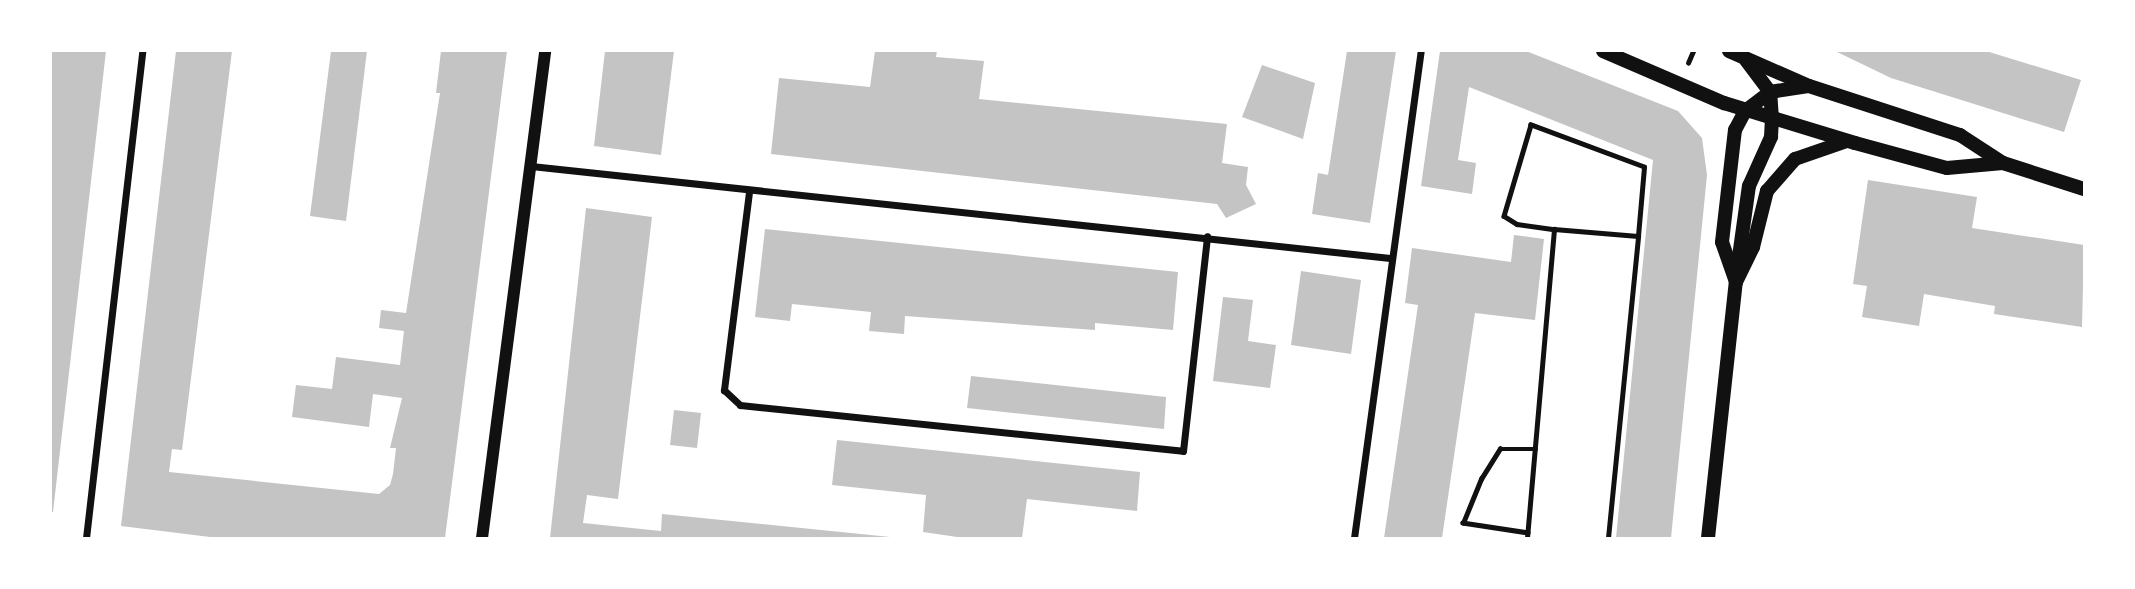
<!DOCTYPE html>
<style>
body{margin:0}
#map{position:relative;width:2135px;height:589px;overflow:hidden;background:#fff;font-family:Overpass,sans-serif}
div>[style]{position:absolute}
.building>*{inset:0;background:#c4c4c4}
.path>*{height:4.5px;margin:-2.25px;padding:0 2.25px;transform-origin:2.25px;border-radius:2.25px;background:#111}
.minor>*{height:7px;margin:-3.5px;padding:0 3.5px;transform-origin:3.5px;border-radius:3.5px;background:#111}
.tertiary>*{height:12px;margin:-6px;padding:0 6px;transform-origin:6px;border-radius:6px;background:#111}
.secondary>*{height:14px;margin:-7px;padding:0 7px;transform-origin:7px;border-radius:7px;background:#111}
span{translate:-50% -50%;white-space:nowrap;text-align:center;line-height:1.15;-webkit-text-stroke:6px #fff;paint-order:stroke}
.frame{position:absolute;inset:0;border:52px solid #fff;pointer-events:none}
</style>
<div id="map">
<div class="building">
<div style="clip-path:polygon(51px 51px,106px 51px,53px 512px,51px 512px)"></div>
<div style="clip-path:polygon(176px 51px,232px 51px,182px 450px,172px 449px,169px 472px,379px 494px,390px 485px,393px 474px,396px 448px,390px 448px,402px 398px,373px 394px,369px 427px,292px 417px,296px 385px,332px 389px,336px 357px,400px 365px,404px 331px,379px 328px,381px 310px,406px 313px,440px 93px,436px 93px,441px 51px,507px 51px,445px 538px,218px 538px,121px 526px)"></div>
<div style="clip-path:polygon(331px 51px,367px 51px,346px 221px,310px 216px)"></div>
<div style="clip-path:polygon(605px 51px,674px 51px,661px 155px,594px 146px)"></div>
<div style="clip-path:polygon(875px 51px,937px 51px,936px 57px,984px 61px,979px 99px,1227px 124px,1222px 163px,1248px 167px,1246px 185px,1256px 204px,1226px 218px,1217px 204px,771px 154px,779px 78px,870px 87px)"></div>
<div style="clip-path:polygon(1347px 51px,1396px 51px,1370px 223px,1312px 214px,1318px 173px,1328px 175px)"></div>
<div style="clip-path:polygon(1440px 51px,1526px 51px,1678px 111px,1702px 138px,1707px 175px,1671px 538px,1616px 538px,1653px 160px,1469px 87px,1458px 160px,1476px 163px,1472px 194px,1421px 186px)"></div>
<div style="clip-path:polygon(1835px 51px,1986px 51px,2081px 80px,2064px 132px,1891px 78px)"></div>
<div style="clip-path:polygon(1262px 65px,1315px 83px,1303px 139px,1242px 117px)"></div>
<div style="clip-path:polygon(1868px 180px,1977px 197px,1972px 228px,2084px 245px,2082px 327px,1994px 314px,1995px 306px,1924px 294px,1919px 326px,1862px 317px,1867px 286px,1853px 284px)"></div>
<div style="clip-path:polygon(586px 208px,652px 217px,618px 499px,587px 495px,583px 523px,661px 531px,662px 514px,900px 538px,550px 538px)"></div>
<div style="clip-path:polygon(765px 229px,1178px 272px,1173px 330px,1095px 323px,1095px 330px,905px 316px,904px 334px,869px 331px,871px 312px,792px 304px,790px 321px,755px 317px)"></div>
<div style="clip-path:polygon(1514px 235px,1544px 239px,1535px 320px,1475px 313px,1442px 538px,1384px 538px,1418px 305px,1405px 303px,1412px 248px,1511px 262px)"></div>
<div style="clip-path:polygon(1301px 271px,1361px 280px,1351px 354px,1291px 345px)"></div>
<div style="clip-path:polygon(1223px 297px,1253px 300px,1248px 341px,1276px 345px,1270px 388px,1213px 381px)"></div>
<div style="clip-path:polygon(971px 376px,1166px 397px,1164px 429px,967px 408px)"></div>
<div style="clip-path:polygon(674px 410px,701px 413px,697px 448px,670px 445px)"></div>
<div style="clip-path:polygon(837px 440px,1140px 472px,1137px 511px,1027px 499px,1022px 538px,964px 538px,923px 532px,926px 495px,832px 485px)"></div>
</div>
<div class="path">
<div style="left:1688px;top:63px;width:13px;rotate:-67deg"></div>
<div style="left:1528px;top:533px;width:66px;rotate:-171.3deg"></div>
<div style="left:1463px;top:523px;width:48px;rotate:-67.8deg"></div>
<div style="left:1481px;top:479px;width:36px;rotate:-58deg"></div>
<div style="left:1500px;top:449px;width:36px"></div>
<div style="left:1527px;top:538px;width:310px;rotate:-85deg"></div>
<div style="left:1608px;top:538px;width:303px;rotate:-84.3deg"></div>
<div style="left:1638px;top:236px;width:69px;rotate:-85deg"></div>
<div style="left:1644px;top:167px;width:121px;rotate:-159.6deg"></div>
<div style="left:1531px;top:125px;width:95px;rotate:106.5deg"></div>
<div style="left:1504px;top:216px;width:15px;rotate:32deg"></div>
<div style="left:1517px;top:224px;width:37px;rotate:8deg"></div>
<div style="left:1554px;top:229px;width:84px;rotate:4.8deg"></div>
</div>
<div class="minor">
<div style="left:531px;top:166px;width:864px;rotate:6.11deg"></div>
<div style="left:749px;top:192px;width:200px;rotate:97.2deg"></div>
<div style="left:724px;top:390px;width:22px;rotate:43deg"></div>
<div style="left:740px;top:405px;width:445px;rotate:5.9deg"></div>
<div style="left:1183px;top:451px;width:216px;rotate:-83.6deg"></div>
<div style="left:86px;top:538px;width:490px;rotate:-83.4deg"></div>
<div style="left:1354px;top:538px;width:492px;rotate:-82.2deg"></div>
</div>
<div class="tertiary">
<div style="left:482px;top:538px;width:491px;rotate:-82.6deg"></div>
</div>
<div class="secondary">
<div style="left:1603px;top:51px;width:132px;rotate:23.3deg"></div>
<div style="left:1724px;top:103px;width:137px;rotate:17deg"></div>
<div style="left:1855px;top:143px;width:95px;rotate:15.2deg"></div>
<div style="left:1947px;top:168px;width:56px;rotate:-5.1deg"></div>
<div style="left:1729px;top:51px;width:87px;rotate:23.6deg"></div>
<div style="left:1809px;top:86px;width:159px;rotate:18deg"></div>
<div style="left:1960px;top:135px;width:51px;rotate:33.1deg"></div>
<div style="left:2003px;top:163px;width:85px;rotate:17.8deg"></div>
<div style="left:1737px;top:271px;width:86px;rotate:-82deg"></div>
<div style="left:1749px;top:186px;width:54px;rotate:-65.8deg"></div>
<div style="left:1771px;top:137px;width:18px;rotate:-87deg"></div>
<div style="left:1772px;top:119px;width:27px;rotate:-94deg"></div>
<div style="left:1770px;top:92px;width:40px;rotate:-127deg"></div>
<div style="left:1736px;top:282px;width:42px;rotate:-109.3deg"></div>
<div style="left:1722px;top:242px;width:113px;rotate:-83.4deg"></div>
<div style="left:1735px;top:130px;width:21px;rotate:-62deg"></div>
<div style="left:1745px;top:111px;width:31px;rotate:-37deg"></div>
<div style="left:1770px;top:92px;width:37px;rotate:-9deg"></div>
<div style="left:1708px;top:538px;width:258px;rotate:-83.8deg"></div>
<div style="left:1736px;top:282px;width:39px;rotate:-64deg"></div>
<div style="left:1753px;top:247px;width:58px;rotate:-76deg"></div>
<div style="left:1767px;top:191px;width:43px;rotate:-48.8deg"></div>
<div style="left:1795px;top:159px;width:55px;rotate:-19.1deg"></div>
</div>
<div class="frame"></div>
</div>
